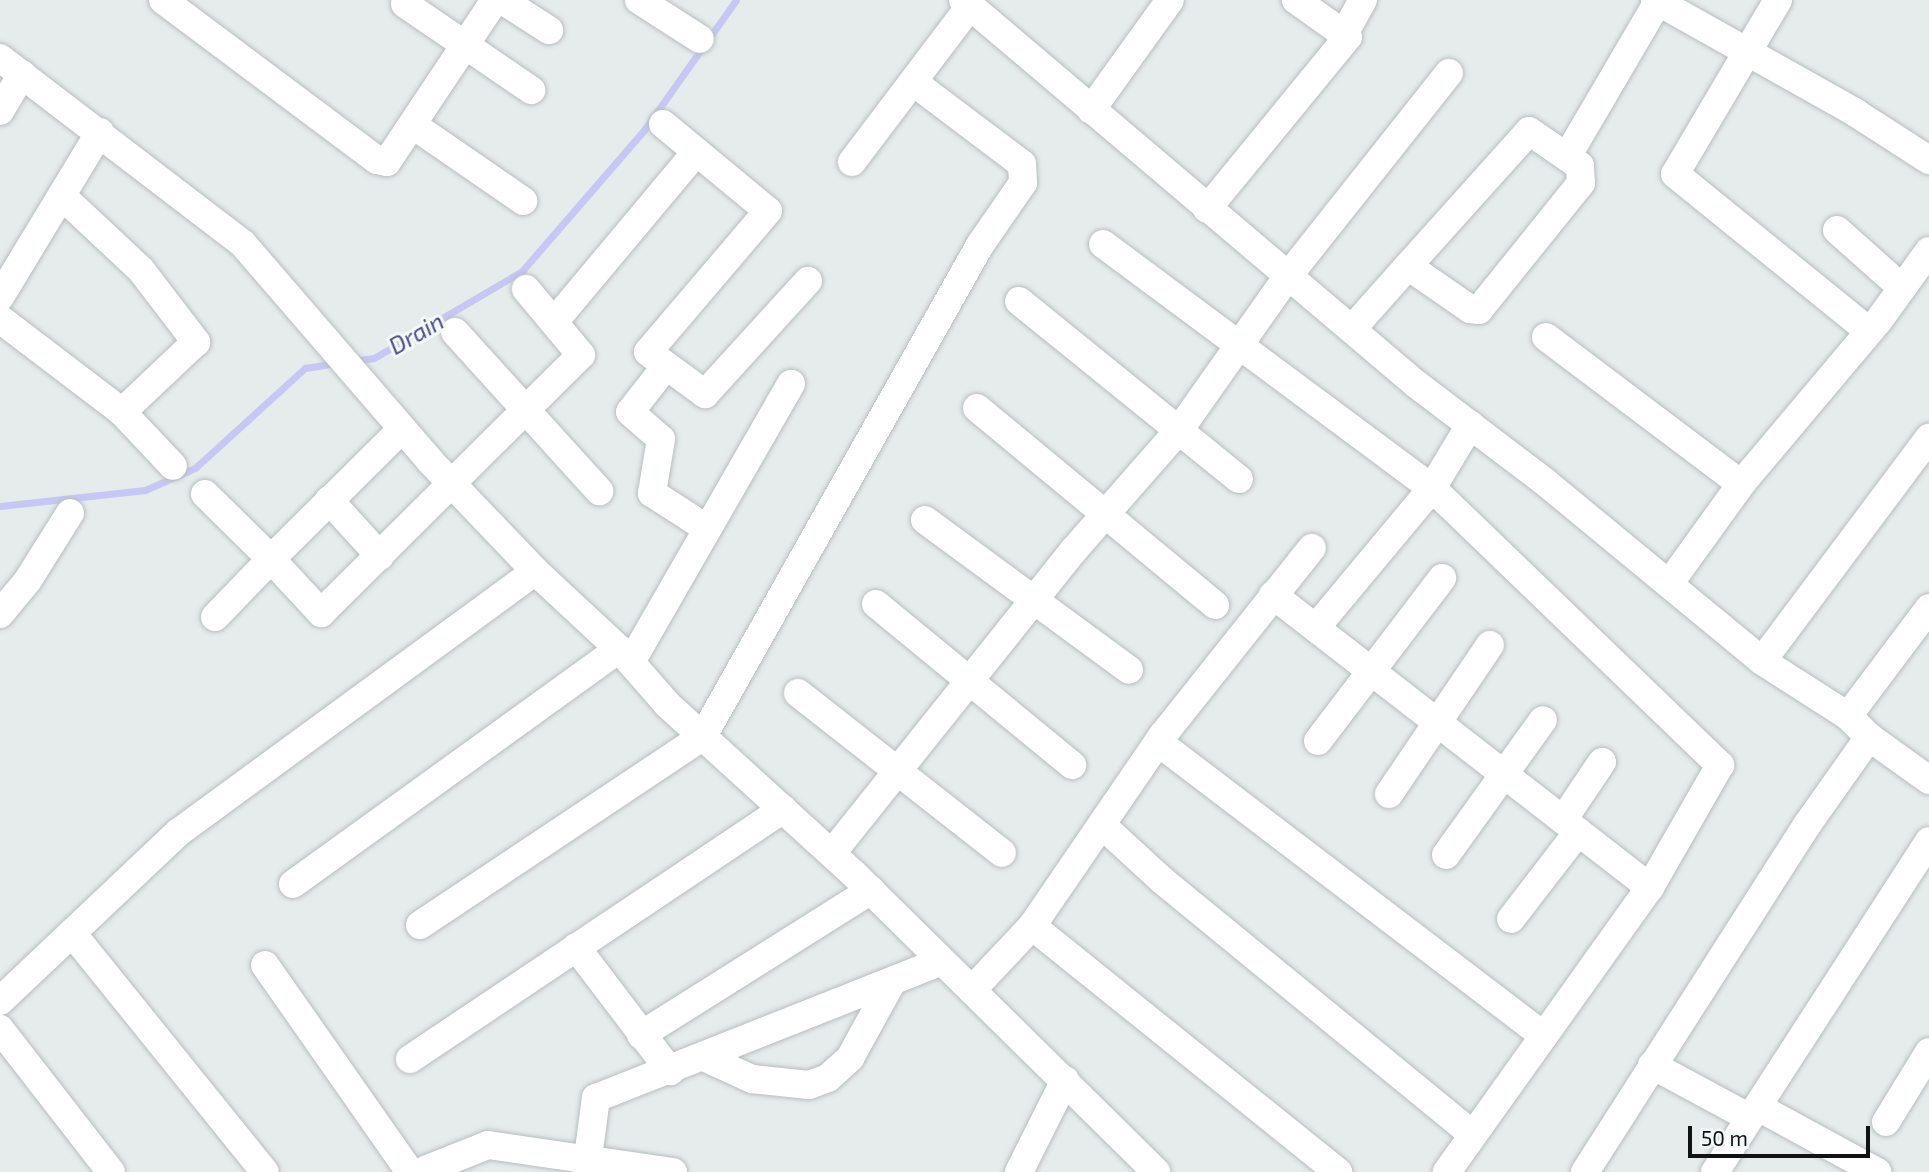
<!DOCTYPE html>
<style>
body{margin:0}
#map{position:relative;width:1929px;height:1172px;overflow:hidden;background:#e6ebec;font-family:"Exo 2",sans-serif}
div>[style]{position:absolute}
.stream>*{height:7px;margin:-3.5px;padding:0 3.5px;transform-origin:3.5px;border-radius:3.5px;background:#c6c7f4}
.roads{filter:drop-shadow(0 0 2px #b8bdbe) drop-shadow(0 0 2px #b8bdbe)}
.minor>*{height:28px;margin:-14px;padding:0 14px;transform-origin:14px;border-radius:14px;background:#fff}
span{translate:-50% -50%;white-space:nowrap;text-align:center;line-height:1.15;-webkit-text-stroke:6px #f3f8f9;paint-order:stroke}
.water-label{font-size:24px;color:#4e4b85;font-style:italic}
.scale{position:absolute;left:1688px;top:1126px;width:182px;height:32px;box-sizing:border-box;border:4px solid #111213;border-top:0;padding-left:9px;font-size:21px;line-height:24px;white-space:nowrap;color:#111213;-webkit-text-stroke:5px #f3f8f9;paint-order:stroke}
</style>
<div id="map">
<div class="stream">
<div style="left:352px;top:361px;width:22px;rotate:-8deg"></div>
<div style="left:374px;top:358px;width:172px;rotate:-30.4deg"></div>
<div style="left:522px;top:271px;width:186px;rotate:-49.1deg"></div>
<div style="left:644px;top:130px;width:159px;rotate:-54.7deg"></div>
<div style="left:0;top:506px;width:146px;rotate:-6.3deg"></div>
<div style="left:145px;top:490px;width:55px;rotate:-23.7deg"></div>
<div style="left:195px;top:468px;width:149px;rotate:-42.3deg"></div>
<div style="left:305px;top:368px;width:32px;rotate:-9deg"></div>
</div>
<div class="roads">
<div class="minor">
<div style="left:163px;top:0;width:267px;rotate:36.8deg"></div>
<div style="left:377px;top:160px;width:10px;rotate:11deg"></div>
<div style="left:387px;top:162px;width:195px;rotate:-56.3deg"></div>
<div style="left:502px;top:0;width:56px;rotate:32.6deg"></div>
<div style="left:639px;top:0;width:72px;rotate:32.6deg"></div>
<div style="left:963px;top:0;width:594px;rotate:40.29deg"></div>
<div style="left:1416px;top:384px;width:162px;rotate:37.2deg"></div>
<div style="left:1545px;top:482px;width:281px;rotate:39.5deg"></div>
<div style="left:1762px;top:661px;width:102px;rotate:32.6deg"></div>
<div style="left:1848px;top:716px;width:30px;rotate:45deg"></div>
<div style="left:1869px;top:737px;width:74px;rotate:35.6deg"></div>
<div style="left:1655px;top:0;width:231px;rotate:29.3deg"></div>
<div style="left:1856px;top:113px;width:87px;rotate:32.8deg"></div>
<div style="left:1778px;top:0;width:202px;rotate:120.6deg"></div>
<div style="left:1675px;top:174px;width:250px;rotate:39deg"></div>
<div style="left:405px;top:4px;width:153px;rotate:34.3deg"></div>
<div style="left:1344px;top:34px;width:39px;rotate:-61deg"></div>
<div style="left:0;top:58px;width:306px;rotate:37.4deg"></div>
<div style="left:243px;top:244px;width:286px;rotate:49.2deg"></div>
<div style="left:430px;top:461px;width:152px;rotate:46.3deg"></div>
<div style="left:535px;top:571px;width:115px;rotate:42.9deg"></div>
<div style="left:619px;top:649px;width:74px;rotate:48.8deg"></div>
<div style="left:668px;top:705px;width:253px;rotate:42.3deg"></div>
<div style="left:855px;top:875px;width:423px;rotate:44.6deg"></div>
<div style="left:1091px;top:110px;width:135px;rotate:-54.3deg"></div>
<div style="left:0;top:111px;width:43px;rotate:-59.3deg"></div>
<div style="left:663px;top:124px;width:136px;rotate:39.6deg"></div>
<div style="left:768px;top:211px;width:185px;rotate:130.4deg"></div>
<div style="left:648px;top:352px;width:71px;rotate:36.4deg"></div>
<div style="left:705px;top:394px;width:153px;rotate:-47.7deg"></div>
<div style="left:413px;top:125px;width:134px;rotate:34.6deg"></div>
<div style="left:1568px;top:155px;width:180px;rotate:-59.6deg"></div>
<div style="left:852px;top:162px;width:196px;rotate:-52.9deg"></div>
<div style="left:62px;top:196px;width:108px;rotate:43.1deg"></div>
<div style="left:141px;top:270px;width:91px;rotate:52.6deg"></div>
<div style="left:196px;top:342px;width:102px;rotate:136.6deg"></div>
<div style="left:1207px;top:209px;width:222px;rotate:-50.7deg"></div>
<div style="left:1348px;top:37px;width:64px;rotate:-144.6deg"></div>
<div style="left:1837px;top:230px;width:87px;rotate:41.7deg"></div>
<div style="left:1103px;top:244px;width:410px;rotate:36.6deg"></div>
<div style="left:1432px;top:488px;width:400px;rotate:43.9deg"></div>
<div style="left:1720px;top:765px;width:141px;rotate:119.8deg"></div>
<div style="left:1650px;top:887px;width:350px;rotate:125.5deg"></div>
<div style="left:0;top:297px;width:193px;rotate:-58.8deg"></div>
<div style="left:1019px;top:301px;width:283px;rotate:39deg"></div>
<div style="left:0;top:319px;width:153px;rotate:37.3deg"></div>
<div style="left:122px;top:412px;width:74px;rotate:46.6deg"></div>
<div style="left:554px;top:322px;width:222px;rotate:-50.1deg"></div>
<div style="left:1352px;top:329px;width:84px;rotate:-48.4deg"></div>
<div style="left:1408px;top:266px;width:181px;rotate:-48.1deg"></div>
<div style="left:1529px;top:131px;width:62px;rotate:34.5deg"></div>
<div style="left:1580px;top:166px;width:17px;rotate:87deg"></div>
<div style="left:1581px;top:183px;width:163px;rotate:128.8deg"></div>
<div style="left:1479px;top:310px;width:9px;rotate:-174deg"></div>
<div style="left:1470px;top:309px;width:75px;rotate:-145.3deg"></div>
<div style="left:455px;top:332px;width:215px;rotate:47.8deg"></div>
<div style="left:1546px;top:337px;width:244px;rotate:37deg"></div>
<div style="left:666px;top:366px;width:58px;rotate:128deg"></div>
<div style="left:630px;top:412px;width:41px;rotate:41.1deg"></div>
<div style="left:661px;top:439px;width:55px;rotate:99.5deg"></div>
<div style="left:652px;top:493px;width:64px;rotate:32.9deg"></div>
<div style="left:977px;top:408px;width:309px;rotate:39.6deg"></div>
<div style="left:205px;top:494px;width:93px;rotate:44.6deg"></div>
<div style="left:271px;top:559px;width:185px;rotate:-44.8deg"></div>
<div style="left:329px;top:500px;width:76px;rotate:47.7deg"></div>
<div style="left:925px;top:520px;width:253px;rotate:36.3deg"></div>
<div style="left:1669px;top:584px;width:123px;rotate:-54.2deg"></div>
<div style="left:1741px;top:484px;width:214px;rotate:-49.9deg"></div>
<div style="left:1879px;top:320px;width:85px;rotate:-54.1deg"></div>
<div style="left:1273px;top:595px;width:477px;rotate:37.8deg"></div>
<div style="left:876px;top:604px;width:254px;rotate:39.4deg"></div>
<div style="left:0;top:614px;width:44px;rotate:-50.5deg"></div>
<div style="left:28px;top:580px;width:79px;rotate:-57.9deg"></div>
<div style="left:215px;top:617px;width:81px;rotate:-46deg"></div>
<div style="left:271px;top:559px;width:74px;rotate:47.2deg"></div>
<div style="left:321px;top:613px;width:366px;rotate:-44.8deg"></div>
<div style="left:581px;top:355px;width:86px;rotate:-129.8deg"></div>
<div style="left:1318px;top:625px;width:178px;rotate:-50.2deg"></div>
<div style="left:1432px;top:488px;width:74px;rotate:-58.9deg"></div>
<div style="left:1762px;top:661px;width:279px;rotate:-53.2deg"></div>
<div style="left:631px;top:662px;width:321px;rotate:-60.1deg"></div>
<div style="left:798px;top:693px;width:259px;rotate:38.1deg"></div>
<div style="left:1848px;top:716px;width:135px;rotate:-53.1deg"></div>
<div style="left:1318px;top:741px;width:205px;rotate:-52.7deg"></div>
<div style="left:1158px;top:742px;width:485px;rotate:37.3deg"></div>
<div style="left:1389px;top:794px;width:180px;rotate:-55.9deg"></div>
<div style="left:1563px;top:820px;width:70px;rotate:-56.1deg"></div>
<div style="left:1103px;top:826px;width:81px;rotate:42.5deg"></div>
<div style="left:1163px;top:881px;width:399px;rotate:39.3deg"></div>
<div style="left:832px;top:853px;width:388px;rotate:-51.4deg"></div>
<div style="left:1074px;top:550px;width:161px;rotate:-48.8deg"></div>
<div style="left:1180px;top:429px;width:187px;rotate:-54.8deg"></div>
<div style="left:1288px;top:276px;width:259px;rotate:-51.6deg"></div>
<div style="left:1446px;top:855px;width:166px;rotate:-54.3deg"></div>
<div style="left:293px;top:884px;width:402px;rotate:-35.8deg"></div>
<div style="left:1511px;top:919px;width:110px;rotate:-52.4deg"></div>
<div style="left:420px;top:925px;width:340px;rotate:-33.7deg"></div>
<div style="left:703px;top:736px;width:564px;rotate:-60.57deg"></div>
<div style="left:980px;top:245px;width:75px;rotate:-55.3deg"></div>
<div style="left:1023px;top:183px;width:19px;rotate:-93deg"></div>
<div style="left:1022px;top:164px;width:136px;rotate:-143deg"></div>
<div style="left:1032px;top:926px;width:393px;rotate:38.8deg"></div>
<div style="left:72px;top:933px;width:307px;rotate:51.1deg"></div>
<div style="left:576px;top:947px;width:156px;rotate:52.8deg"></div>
<div style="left:265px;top:965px;width:253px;rotate:55deg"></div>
<div style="left:972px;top:990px;width:88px;rotate:-46.8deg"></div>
<div style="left:1032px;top:926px;width:232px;rotate:-55.6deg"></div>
<div style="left:1163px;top:735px;width:239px;rotate:-51.5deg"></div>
<div style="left:0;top:1001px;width:246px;rotate:-43.4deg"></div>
<div style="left:179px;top:832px;width:441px;rotate:-36.2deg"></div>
<div style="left:0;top:1029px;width:181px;rotate:52.2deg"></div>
<div style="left:641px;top:1035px;width:272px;rotate:-32.2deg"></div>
<div style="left:706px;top:1058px;width:51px;rotate:24.5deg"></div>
<div style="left:752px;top:1079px;width:57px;rotate:6deg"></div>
<div style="left:809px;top:1085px;width:20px;rotate:-20deg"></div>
<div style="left:828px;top:1078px;width:30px;rotate:-42deg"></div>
<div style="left:850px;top:1058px;width:87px;rotate:-61.1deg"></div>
<div style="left:410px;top:1059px;width:449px;rotate:-33.8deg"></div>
<div style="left:1652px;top:1065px;width:111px;rotate:28.4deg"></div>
<div style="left:1758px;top:1107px;width:136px;rotate:28.6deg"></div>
<div style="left:1886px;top:1122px;width:82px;rotate:-58.4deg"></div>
<div style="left:420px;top:1172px;width:73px;rotate:-21.7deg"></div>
<div style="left:488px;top:1145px;width:187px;rotate:8.3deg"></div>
<div style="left:586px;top:1172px;width:75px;rotate:-82.3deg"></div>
<div style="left:596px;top:1098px;width:370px;rotate:-21.6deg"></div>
<div style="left:1019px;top:1172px;width:103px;rotate:-63.4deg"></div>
<div style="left:1585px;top:1172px;width:412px;rotate:-57.4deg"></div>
<div style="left:1807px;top:825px;width:108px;rotate:-54.8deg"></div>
<div style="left:1715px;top:1172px;width:394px;rotate:-57.1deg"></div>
</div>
</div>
<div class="water-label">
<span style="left:416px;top:333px;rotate:-30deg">Drain</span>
</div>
<div class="scale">50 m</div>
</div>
